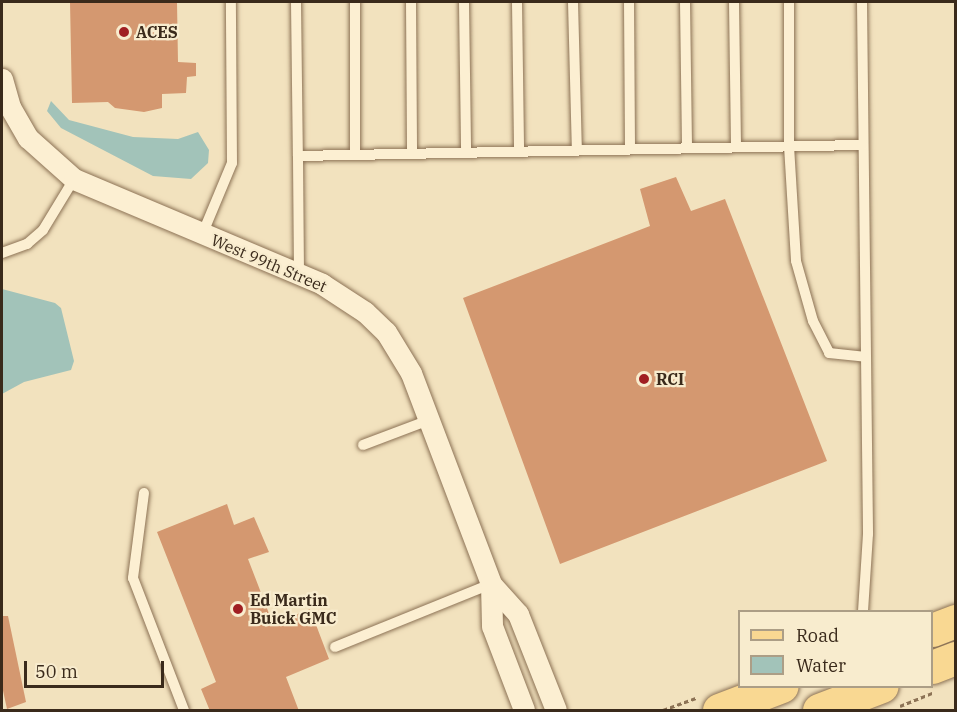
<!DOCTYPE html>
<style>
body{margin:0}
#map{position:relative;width:957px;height:712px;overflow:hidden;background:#f2e2be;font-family:"IBM Plex Serif",serif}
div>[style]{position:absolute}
.water>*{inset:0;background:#a2c3b9}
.building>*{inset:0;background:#d49870}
.path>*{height:3px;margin-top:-1.5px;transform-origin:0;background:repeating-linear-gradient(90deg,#8c7255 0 4.5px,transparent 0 7.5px)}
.roads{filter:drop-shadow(0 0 2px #8c7255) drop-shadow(0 0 2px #8c7255)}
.lane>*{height:10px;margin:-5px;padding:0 5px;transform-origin:5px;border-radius:5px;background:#fcefd2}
.street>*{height:21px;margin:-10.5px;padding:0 10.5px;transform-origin:10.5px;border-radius:10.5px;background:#fcefd2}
.primary>*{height:33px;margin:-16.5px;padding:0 16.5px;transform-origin:16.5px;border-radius:16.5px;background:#f9d892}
.dots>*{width:16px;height:16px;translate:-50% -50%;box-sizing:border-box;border:3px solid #f8ecce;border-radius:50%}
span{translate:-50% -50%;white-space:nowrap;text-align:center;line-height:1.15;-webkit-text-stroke:4.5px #f8ecce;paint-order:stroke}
.poi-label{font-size:16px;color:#3a2a1b;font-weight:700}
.left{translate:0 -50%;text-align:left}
.street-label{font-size:16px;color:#3a2a1b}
.frame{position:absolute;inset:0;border:3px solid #3a2a1b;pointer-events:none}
.legend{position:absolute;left:738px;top:610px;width:195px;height:78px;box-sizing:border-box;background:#f8ecce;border:2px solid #ac9e86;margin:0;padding:8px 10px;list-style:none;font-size:18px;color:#3a2a1b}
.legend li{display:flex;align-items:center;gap:12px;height:30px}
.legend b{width:30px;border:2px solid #ac9e86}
.scale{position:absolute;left:24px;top:661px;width:140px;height:27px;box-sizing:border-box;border:3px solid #3a2a1b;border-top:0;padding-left:8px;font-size:18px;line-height:21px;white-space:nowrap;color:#3a2a1b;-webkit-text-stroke:4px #f8ecce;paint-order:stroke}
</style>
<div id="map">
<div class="water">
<div style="clip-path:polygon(51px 101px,69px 120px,133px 137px,178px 139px,198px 132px,209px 150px,208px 163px,191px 179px,153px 176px,61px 128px,47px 111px)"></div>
<div style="clip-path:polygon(2px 289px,55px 303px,61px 308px,74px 361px,71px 370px,24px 382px,2px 394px)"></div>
</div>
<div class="building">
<div style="clip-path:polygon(70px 2px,177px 2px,178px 62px,196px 63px,196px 76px,187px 77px,186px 93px,162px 94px,162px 108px,144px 112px,115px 108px,108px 102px,72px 103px)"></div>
<div style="clip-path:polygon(676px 177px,691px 211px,725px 199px,827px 461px,560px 564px,463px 298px,650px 226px,640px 189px)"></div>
<div style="clip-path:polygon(227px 504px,234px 525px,254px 517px,269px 552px,248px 559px,273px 624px,310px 609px,329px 659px,286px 677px,299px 711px,210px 711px,201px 689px,216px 682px,157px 532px)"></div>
<div style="clip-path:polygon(2px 616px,8px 616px,26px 702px,7px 709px,2px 686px)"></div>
</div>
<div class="path">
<div style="left:900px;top:706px;width:35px;rotate:-22deg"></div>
<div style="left:663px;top:710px;width:35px;rotate:-20deg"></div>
</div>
<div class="roads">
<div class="lane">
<div style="left:296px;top:2px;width:154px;rotate:89.3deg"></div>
<div style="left:355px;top:2px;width:153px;rotate:90deg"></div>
<div style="left:411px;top:2px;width:151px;rotate:89.6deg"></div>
<div style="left:464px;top:2px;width:150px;rotate:89.2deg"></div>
<div style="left:517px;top:2px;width:149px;rotate:89.2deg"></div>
<div style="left:573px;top:2px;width:148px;rotate:88.5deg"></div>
<div style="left:629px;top:2px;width:147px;rotate:89.6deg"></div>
<div style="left:685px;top:2px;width:146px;rotate:89.2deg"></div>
<div style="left:734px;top:2px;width:145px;rotate:89.2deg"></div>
<div style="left:789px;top:2px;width:144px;rotate:90deg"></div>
<div style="left:789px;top:146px;width:115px;rotate:86.5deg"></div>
<div style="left:796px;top:261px;width:62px;rotate:74.2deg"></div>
<div style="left:813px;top:321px;width:36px;rotate:63deg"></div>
<div style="left:829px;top:353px;width:37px;rotate:6deg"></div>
<div style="left:862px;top:2px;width:532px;rotate:89.35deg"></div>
<div style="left:868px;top:534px;width:78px;rotate:93.7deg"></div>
<div style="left:202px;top:235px;width:78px;rotate:-67.4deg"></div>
<div style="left:232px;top:163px;width:161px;rotate:-90.4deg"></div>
<div style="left:2px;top:253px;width:27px;rotate:-20deg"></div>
<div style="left:27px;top:244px;width:21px;rotate:-41deg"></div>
<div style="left:43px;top:230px;width:60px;rotate:-58.7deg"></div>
<div style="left:299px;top:273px;width:117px;rotate:-90.5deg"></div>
<div style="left:298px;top:156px;width:565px;rotate:-1.12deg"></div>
<div style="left:363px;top:445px;width:71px;rotate:-20.7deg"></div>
<div style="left:144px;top:493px;width:86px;rotate:97.4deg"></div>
<div style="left:133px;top:578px;width:142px;rotate:68.9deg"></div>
<div style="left:335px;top:647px;width:168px;rotate:-22deg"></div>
</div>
<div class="street">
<div style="left:2px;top:79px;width:29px;rotate:74deg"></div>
<div style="left:10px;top:107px;width:36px;rotate:60deg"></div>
<div style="left:28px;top:138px;width:62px;rotate:41.7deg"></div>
<div style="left:74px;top:179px;width:269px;rotate:22.9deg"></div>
<div style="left:322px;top:284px;width:51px;rotate:33.1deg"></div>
<div style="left:365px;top:312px;width:29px;rotate:44deg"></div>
<div style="left:386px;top:332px;width:48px;rotate:58.6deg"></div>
<div style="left:411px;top:373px;width:226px;rotate:69.2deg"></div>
<div style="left:491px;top:584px;width:42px;rotate:88.6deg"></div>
<div style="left:492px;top:626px;width:90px;rotate:69.1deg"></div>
<div style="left:491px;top:584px;width:40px;rotate:48deg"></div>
<div style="left:518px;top:614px;width:103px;rotate:68.4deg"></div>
</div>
<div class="primary">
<div style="left:932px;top:630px;width:26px;rotate:-21deg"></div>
<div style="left:932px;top:667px;width:26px;rotate:-21deg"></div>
<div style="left:719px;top:710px;width:67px;rotate:-20.9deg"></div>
<div style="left:819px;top:710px;width:67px;rotate:-20.9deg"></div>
</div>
</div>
<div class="dots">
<div style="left:124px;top:32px;background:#a01f22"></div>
<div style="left:644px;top:379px;background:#a01f22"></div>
<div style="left:238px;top:609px;background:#a01f22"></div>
</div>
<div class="poi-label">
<span class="left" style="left:136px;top:32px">ACES</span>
<span class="left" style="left:656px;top:379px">RCI</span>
<span class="left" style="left:250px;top:609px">Ed Martin<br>Buick GMC</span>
</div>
<div class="street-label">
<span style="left:269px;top:263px;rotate:23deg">West 99th Street</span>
</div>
<div class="frame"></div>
<ul class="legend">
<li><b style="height:8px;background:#f9d892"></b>Road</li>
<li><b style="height:16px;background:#a2c3b9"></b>Water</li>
</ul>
<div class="scale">50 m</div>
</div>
